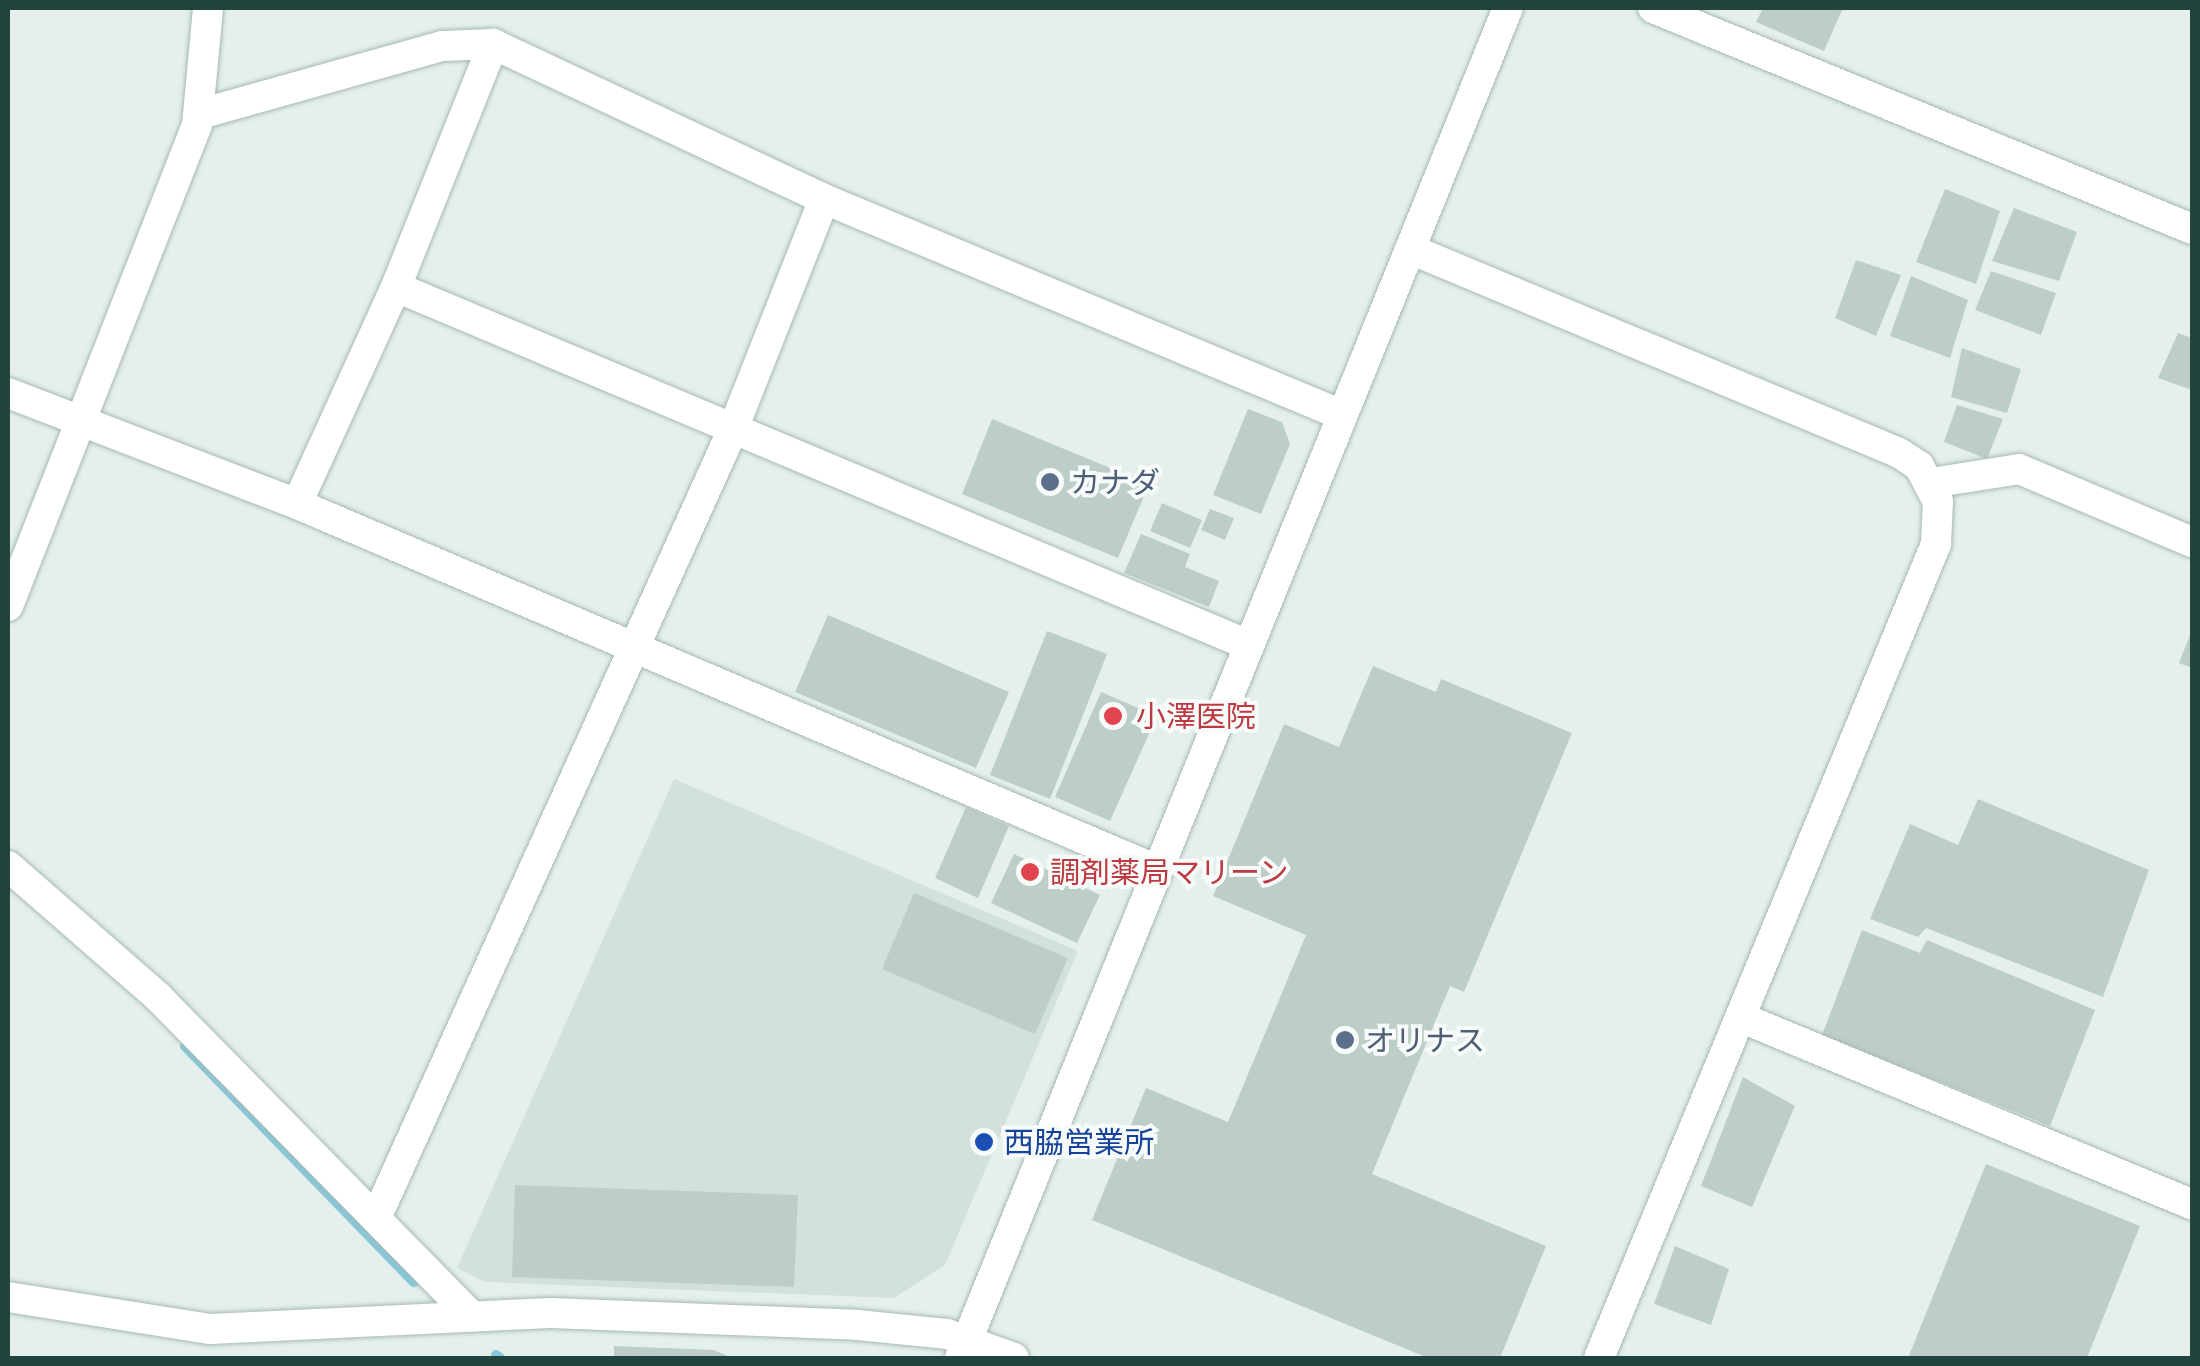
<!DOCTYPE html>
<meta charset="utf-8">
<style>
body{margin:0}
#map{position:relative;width:2200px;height:1366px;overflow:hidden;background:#e5f0ec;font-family:Ubuntu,"Noto Sans JP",sans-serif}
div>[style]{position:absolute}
.built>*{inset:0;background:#d3e1db}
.stream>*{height:10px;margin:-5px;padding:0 5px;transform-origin:5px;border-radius:5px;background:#87c8db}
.building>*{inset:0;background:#bdcec8}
.roads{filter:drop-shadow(0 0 2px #a6b9b4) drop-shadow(0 0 2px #a6b9b4)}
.minor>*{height:30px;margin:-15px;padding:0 15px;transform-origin:15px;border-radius:15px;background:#fff}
.tertiary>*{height:30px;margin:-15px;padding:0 15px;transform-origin:15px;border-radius:15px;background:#fff}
.dots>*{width:28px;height:28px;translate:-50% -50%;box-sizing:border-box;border:5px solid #f7fbf9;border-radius:50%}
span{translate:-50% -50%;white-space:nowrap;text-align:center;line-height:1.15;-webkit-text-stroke:8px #f7fbf9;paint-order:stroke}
.service-label{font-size:30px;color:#4e5e75}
.left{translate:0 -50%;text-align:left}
.health-label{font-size:30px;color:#be3a42}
.transit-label{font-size:30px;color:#164399}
.frame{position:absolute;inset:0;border:10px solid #21453e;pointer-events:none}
</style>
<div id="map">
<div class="built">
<div style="clip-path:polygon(674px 779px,1078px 951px,945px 1265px,894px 1298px,484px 1282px,457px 1268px)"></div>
</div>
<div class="stream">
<div style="left:185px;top:1046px;width:329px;rotate:45.9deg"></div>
<div style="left:496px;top:1355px;width:5px;rotate:37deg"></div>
</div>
<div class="building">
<div style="clip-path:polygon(1763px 8px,1843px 8px,1824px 51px,1756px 22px)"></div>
<div style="clip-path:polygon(1945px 189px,2000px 211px,1976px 284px,1916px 262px)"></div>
<div style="clip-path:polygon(2014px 208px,2077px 232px,2059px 281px,1992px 261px)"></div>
<div style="clip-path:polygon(1856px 260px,1901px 275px,1876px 336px,1835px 318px)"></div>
<div style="clip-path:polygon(1991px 271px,2056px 293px,2041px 335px,1975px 310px)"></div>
<div style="clip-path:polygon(1911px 276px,1968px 300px,1950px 358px,1890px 336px)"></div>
<div style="clip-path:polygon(2178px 333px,2192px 338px,2192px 390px,2158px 378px)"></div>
<div style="clip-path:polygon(1962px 348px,2021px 369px,2007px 413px,1951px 397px)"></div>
<div style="clip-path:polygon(1957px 405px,2003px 419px,1987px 459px,1944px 442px)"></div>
<div style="clip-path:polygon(1248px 409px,1282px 422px,1290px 444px,1261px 514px,1213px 495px)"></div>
<div style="clip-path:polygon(992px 419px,1149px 484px,1118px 558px,962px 494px)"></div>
<div style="clip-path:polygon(1162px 503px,1202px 520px,1190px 548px,1150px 531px)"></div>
<div style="clip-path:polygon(1210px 509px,1234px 518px,1225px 540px,1201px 530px)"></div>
<div style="clip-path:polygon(1141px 534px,1190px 554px,1185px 567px,1219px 581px,1209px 607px,1124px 573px)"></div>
<div style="clip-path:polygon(828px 615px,1009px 692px,976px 768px,795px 692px)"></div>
<div style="clip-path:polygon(2192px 630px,2192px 668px,2179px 663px)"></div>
<div style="clip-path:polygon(1047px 631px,1107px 654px,1050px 799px,990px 775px)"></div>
<div style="clip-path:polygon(1373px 666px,1436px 692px,1441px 679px,1572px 733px,1464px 992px,1450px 986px,1372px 1174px,1546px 1246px,1500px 1358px,1428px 1358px,1092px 1220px,1146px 1088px,1228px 1122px,1306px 935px,1213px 896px,1284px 724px,1339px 747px)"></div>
<div style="clip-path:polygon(1101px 692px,1157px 716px,1110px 821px,1055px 797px)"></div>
<div style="clip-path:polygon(1978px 799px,2149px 870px,2103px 997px,1926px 928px,1918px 937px,1870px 919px,1910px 824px,1958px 845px)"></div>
<div style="clip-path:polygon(966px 807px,1009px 826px,978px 898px,935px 878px)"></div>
<div style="clip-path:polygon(1014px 854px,1100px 895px,1077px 943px,991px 903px)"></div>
<div style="clip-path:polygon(914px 893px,1068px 958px,1035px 1034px,882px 969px)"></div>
<div style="clip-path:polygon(1862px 930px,1920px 953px,1927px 940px,2095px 1010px,2050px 1126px,1822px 1035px)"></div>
<div style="clip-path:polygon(1743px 1077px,1795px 1106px,1752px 1207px,1701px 1186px)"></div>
<div style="clip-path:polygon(1986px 1164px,2140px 1226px,2087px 1358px,1908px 1358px)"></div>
<div style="clip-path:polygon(515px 1185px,798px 1195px,794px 1287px,512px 1277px)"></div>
<div style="clip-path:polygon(1675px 1246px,1729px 1269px,1711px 1325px,1654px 1304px)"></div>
<div style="clip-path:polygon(614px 1346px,714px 1350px,732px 1358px,614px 1358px)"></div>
</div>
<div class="roads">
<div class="minor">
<div style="left:1653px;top:8px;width:583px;rotate:22.29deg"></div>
<div style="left:200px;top:114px;width:251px;rotate:-15.7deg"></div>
<div style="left:442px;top:46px;width:51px;rotate:-2.2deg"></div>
<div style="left:493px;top:44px;width:365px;rotate:25.1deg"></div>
<div style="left:824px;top:199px;width:561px;rotate:22.64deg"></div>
<div style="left:396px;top:287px;width:922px;rotate:22.78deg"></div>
<div style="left:8px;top:393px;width:310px;rotate:21deg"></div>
<div style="left:297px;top:504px;width:932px;rotate:23.05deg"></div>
<div style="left:1931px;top:483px;width:89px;rotate:-9deg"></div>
<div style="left:2019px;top:469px;width:188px;rotate:22.9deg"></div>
<div style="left:297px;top:504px;width:239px;rotate:-65.5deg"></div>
<div style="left:396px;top:287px;width:262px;rotate:-68.2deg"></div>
<div style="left:8px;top:606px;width:517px;rotate:-68.55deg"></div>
<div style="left:197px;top:125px;width:118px;rotate:-84.6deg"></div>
<div style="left:8px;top:866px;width:199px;rotate:41.1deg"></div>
<div style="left:158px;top:997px;width:448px;rotate:45.5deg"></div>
<div style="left:376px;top:1218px;width:866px;rotate:-65.65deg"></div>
<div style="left:733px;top:429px;width:247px;rotate:-68.4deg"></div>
</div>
<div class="tertiary">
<div style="left:1410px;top:249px;width:530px;rotate:22.64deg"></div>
<div style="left:1899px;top:453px;width:24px;rotate:33deg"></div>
<div style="left:1919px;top:466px;width:40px;rotate:62deg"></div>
<div style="left:1938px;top:501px;width:43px;rotate:92.7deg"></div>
<div style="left:1936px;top:544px;width:881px;rotate:112.49deg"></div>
<div style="left:1742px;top:1018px;width:487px;rotate:22.5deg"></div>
<div style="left:8px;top:1297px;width:205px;rotate:9deg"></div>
<div style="left:210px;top:1329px;width:341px;rotate:-2.7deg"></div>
<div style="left:551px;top:1313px;width:306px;rotate:2.2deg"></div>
<div style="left:857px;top:1325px;width:90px;rotate:5.7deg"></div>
<div style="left:947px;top:1334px;width:71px;rotate:19.7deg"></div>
<div style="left:960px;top:1358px;width:1457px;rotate:-67.91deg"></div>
</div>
</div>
<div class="dots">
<div style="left:1050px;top:482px;background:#5c6f8a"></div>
<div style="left:1113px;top:716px;background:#e0444e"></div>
<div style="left:1030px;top:872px;background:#e0444e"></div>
<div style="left:1345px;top:1040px;background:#5c6f8a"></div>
<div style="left:984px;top:1142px;background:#1a4fb4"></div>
</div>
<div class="service-label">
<span class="left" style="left:1070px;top:482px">カナダ</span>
<span class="left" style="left:1365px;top:1040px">オリナス</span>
</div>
<div class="health-label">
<span class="left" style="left:1136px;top:716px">小澤医院</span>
<span class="left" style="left:1050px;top:872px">調剤薬局マリーン</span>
</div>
<div class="transit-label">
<span class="left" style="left:1004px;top:1142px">西脇営業所</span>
</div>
<div class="frame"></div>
</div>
